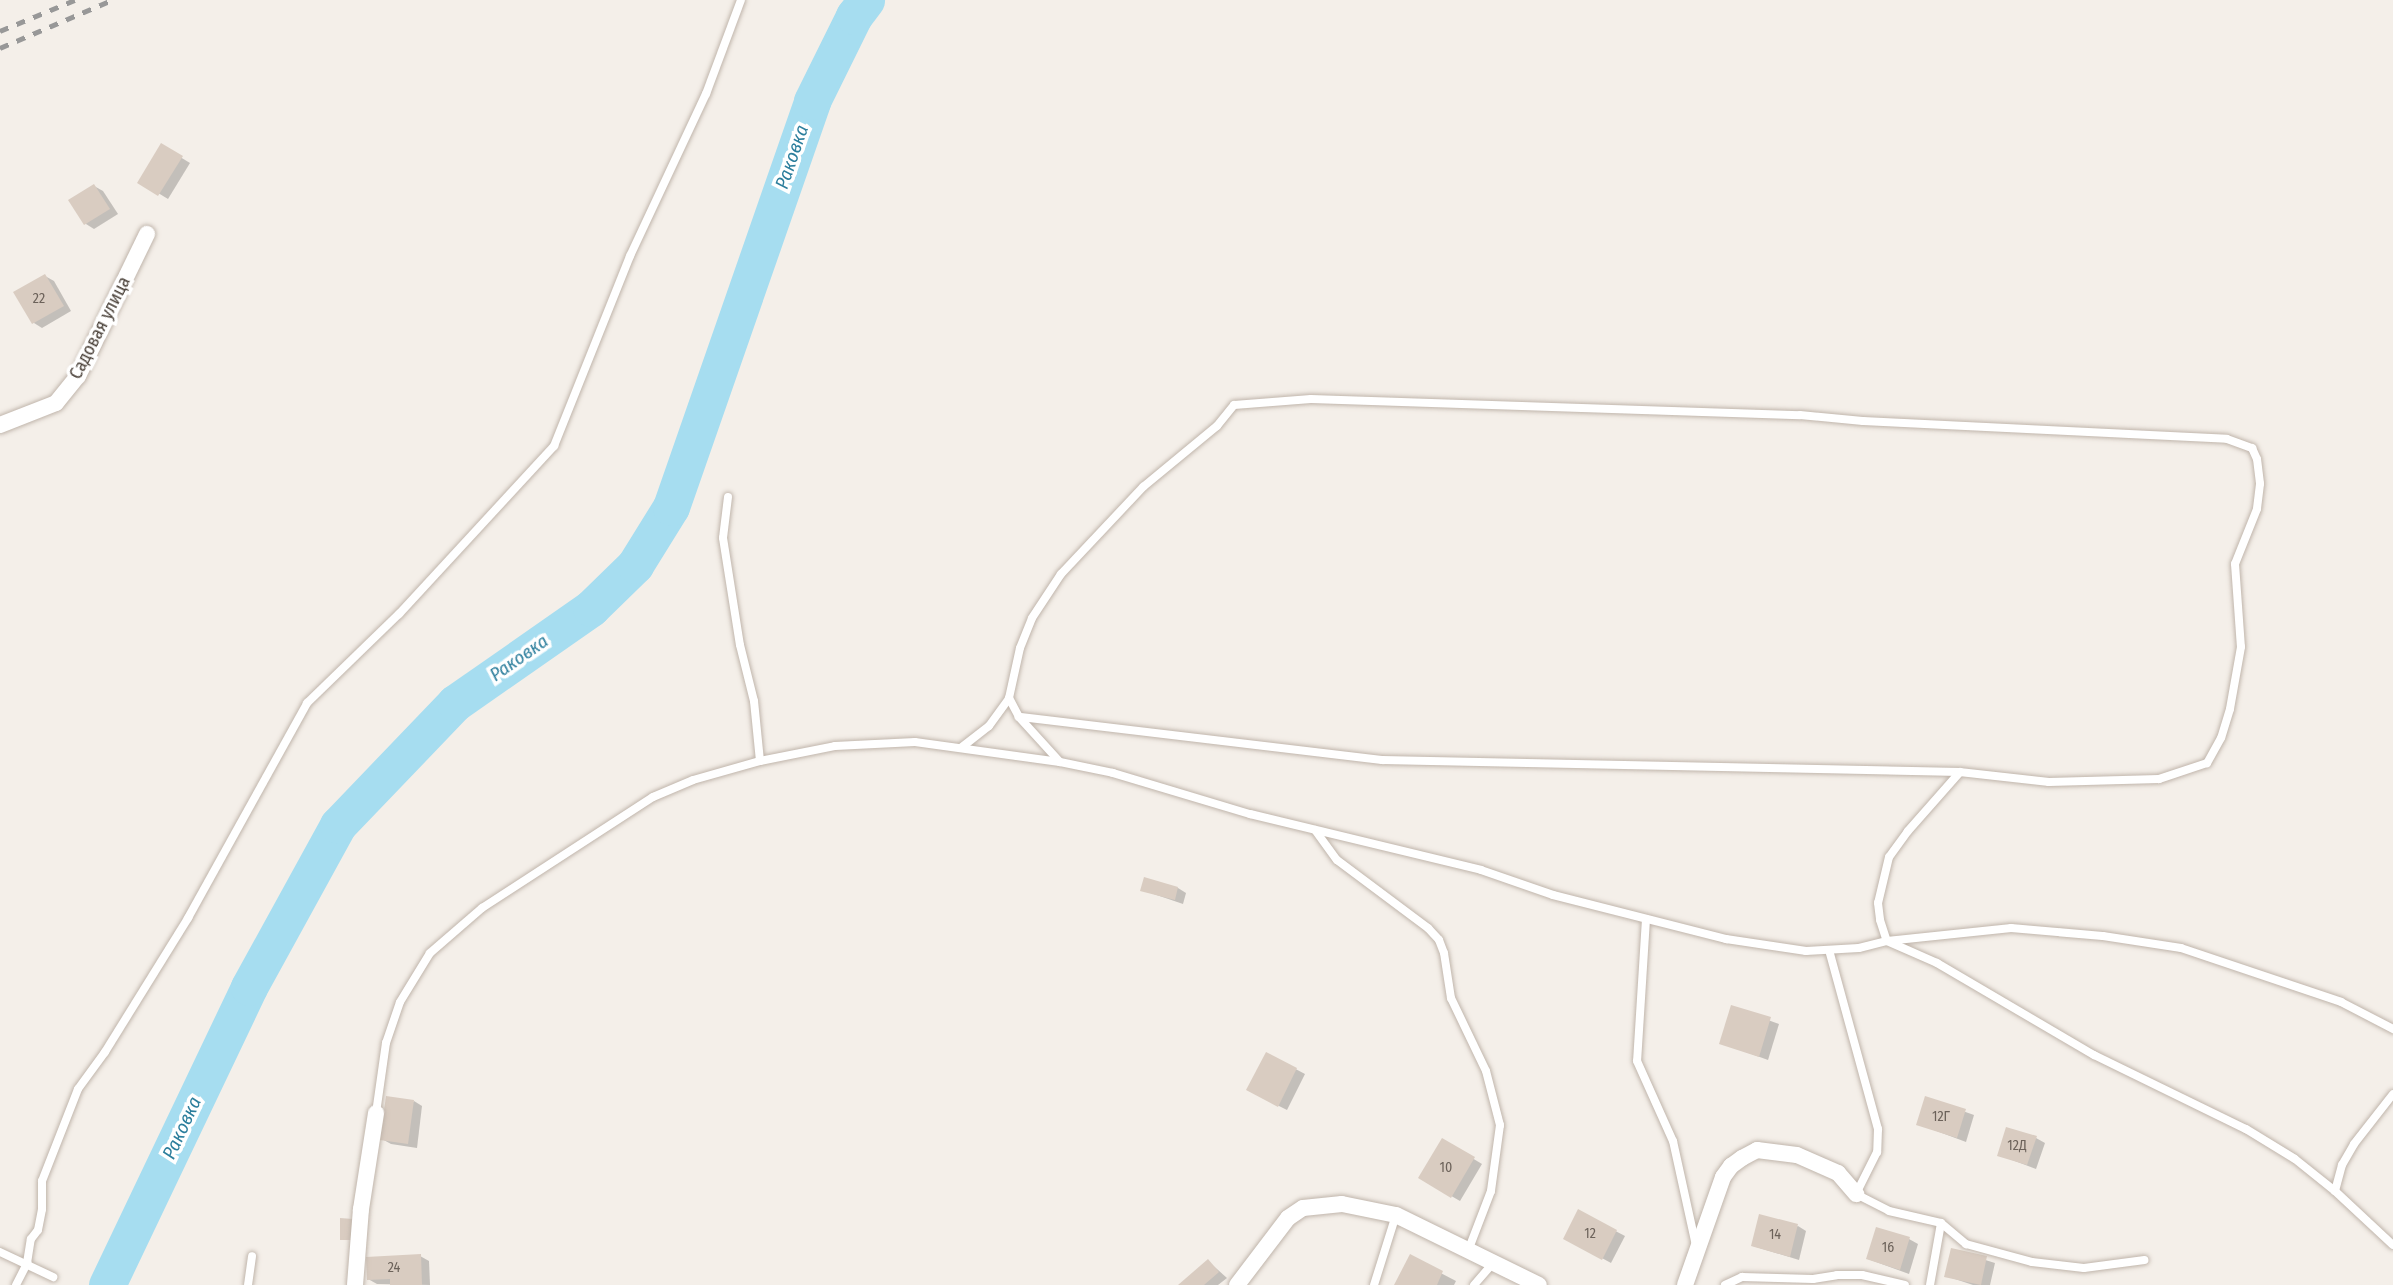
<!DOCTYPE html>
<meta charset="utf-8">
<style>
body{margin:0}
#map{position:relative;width:2393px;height:1285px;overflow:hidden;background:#f4efe9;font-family:"Fira Sans Condensed",sans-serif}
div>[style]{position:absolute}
.shadow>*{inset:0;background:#0003}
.river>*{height:37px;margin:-18.5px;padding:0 18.5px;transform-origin:18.5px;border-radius:18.5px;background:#a6ddf0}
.building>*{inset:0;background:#d9ccc1}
.roads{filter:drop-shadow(0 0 2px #c0b5ab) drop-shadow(0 0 2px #c0b5ab)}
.service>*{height:8px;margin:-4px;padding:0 4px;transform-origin:4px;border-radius:4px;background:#fff}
.minor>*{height:16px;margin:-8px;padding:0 8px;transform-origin:8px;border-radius:8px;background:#fff}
.rail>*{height:5px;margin-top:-2.5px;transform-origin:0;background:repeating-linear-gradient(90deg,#989898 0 9px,transparent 0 18px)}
span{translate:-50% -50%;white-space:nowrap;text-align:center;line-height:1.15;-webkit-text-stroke:7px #fff;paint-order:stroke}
.number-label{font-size:14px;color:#6c625a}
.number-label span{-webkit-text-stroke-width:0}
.street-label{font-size:18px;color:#483f37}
.water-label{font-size:19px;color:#2c7e9c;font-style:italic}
</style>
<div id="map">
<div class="shadow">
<div style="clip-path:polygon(162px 146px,190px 163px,168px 199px,140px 182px)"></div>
<div style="clip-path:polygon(94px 186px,103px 191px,118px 214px,94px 229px,86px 224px)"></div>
<div style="clip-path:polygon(45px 276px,54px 281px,71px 311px,42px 328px,34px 323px)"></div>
<div style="clip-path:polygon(1178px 888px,1186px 893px,1183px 904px,1142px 890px)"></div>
<div style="clip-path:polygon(1732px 1007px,1779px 1024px,1768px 1060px,1721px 1043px)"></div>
<div style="clip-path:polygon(1267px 1054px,1305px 1074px,1287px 1110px,1257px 1095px)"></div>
<div style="clip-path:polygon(1926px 1098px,1974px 1115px,1966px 1142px,1918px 1124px)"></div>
<div style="clip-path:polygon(414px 1101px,422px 1106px,417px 1148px,391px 1144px,382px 1139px)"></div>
<div style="clip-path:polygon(2036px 1138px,2045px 1143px,2036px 1169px,1999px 1155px)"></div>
<div style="clip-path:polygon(1442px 1140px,1482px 1164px,1460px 1201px,1420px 1178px)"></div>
<div style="clip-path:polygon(1579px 1212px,1625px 1236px,1611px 1263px,1565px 1238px)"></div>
<div style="clip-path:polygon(1798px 1226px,1806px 1231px,1799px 1260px,1753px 1246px)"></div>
<div style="clip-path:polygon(1909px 1239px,1918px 1244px,1909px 1274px,1868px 1259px)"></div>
<div style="clip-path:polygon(1953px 1250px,1995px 1263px,1990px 1285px,1973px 1285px,1946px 1276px)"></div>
<div style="clip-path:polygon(420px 1256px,429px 1261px,430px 1285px,377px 1284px,368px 1279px)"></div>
<div style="clip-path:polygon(1410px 1257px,1456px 1281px,1454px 1285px,1396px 1285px)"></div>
<div style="clip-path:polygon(1208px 1261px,1227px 1278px,1218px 1285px,1180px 1285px)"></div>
</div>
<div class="river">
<div style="left:107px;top:1285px;width:330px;rotate:-64.5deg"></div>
<div style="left:249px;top:987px;width:185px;rotate:-61.2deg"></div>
<div style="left:338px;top:825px;width:169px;rotate:-46.2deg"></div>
<div style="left:455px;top:703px;width:166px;rotate:-34.9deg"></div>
<div style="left:591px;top:608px;width:62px;rotate:-44.3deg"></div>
<div style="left:635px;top:565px;width:68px;rotate:-58.2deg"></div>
<div style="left:671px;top:507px;width:430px;rotate:-70.8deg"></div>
<div style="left:812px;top:101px;width:95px;rotate:-63.7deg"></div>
<div style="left:854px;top:16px;width:20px;rotate:-53deg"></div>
</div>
<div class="building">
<div style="clip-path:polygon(161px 143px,183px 156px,158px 196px,137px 183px)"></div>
<div style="clip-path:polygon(94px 184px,110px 209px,84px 225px,68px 200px)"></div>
<div style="clip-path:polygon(45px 274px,64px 306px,32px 324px,13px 292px)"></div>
<div style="clip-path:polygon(1144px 877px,1178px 887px,1175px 900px,1140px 891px)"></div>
<div style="clip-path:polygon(1731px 1005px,1771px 1017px,1759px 1057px,1719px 1044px)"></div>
<div style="clip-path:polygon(1266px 1052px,1297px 1068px,1278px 1107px,1246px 1090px)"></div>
<div style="clip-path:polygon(386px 1096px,414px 1100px,408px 1144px,380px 1140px)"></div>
<div style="clip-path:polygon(1925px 1096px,1966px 1109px,1957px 1138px,1916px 1125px)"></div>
<div style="clip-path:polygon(2006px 1127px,2037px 1136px,2027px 1165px,1997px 1156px)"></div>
<div style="clip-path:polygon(1442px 1138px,1475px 1157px,1451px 1198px,1418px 1178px)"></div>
<div style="clip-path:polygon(1578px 1209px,1617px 1230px,1602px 1260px,1563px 1239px)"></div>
<div style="clip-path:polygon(1759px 1214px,1798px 1224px,1790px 1257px,1751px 1246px)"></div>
<div style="clip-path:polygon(340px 1218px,353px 1219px,352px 1240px,340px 1240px)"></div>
<div style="clip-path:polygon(1876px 1227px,1910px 1237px,1900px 1270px,1866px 1259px)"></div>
<div style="clip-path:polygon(1951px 1248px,1987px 1256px,1981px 1285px,1944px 1277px)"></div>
<div style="clip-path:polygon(421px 1254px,422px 1285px,390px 1285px,390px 1279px,367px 1280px,366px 1257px)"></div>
<div style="clip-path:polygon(1410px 1254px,1443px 1271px,1437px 1285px,1394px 1285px)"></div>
<div style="clip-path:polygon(1208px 1259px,1219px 1272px,1204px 1285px,1178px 1285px)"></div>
</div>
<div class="roads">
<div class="service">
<div style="left:728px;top:497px;width:41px;rotate:97deg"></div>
<div style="left:723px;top:538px;width:108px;rotate:81deg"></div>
<div style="left:740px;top:645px;width:58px;rotate:76deg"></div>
<div style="left:754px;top:701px;width:60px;rotate:84.3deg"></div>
<div style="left:1009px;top:698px;width:21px;rotate:62deg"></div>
<div style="left:1019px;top:717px;width:61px;rotate:47.7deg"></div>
<div style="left:962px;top:747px;width:34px;rotate:-38deg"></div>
<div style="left:989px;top:726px;width:34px;rotate:-54deg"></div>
<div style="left:1009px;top:698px;width:51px;rotate:-77.6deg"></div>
<div style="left:1020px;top:648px;width:32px;rotate:-68deg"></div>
<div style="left:1032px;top:618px;width:53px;rotate:-56.6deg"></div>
<div style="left:1061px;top:574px;width:120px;rotate:-46.7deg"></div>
<div style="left:1143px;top:487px;width:96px;rotate:-39.5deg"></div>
<div style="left:1217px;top:426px;width:27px;rotate:-51deg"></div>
<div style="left:1234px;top:405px;width:77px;rotate:-4.5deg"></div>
<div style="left:1311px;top:399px;width:489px;rotate:1.9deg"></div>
<div style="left:1800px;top:415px;width:63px;rotate:5.4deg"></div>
<div style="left:1863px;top:421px;width:364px;rotate:2.8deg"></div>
<div style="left:2227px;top:439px;width:27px;rotate:20deg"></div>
<div style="left:2252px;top:448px;width:12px;rotate:66deg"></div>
<div style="left:2257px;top:459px;width:25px;rotate:83deg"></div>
<div style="left:2260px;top:484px;width:25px;rotate:97deg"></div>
<div style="left:2257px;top:509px;width:59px;rotate:111.8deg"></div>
<div style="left:2235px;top:564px;width:83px;rotate:85.9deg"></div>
<div style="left:2241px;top:647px;width:63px;rotate:100.1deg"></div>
<div style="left:2230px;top:709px;width:30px;rotate:107deg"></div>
<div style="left:2221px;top:738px;width:29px;rotate:119deg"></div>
<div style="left:2207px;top:763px;width:51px;rotate:161.6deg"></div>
<div style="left:2159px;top:779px;width:110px;rotate:178.4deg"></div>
<div style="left:2049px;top:782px;width:90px;rotate:-173.6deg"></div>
<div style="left:1960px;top:772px;width:578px;rotate:-178.81deg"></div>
<div style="left:1382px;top:760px;width:366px;rotate:-173.2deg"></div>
<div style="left:1960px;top:772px;width:79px;rotate:131.4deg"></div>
<div style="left:1908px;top:831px;width:32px;rotate:126deg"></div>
<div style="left:1889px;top:857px;width:47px;rotate:103.4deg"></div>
<div style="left:1878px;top:903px;width:17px;rotate:83deg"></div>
<div style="left:1880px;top:920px;width:22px;rotate:72deg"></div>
<div style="left:1887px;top:941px;width:55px;rotate:23.7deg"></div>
<div style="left:1937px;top:963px;width:182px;rotate:30.4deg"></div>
<div style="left:2094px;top:1055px;width:169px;rotate:26deg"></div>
<div style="left:2246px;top:1129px;width:57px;rotate:31.5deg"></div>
<div style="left:2295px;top:1159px;width:51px;rotate:38.7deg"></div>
<div style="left:2335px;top:1191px;width:79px;rotate:43deg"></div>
<div style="left:1315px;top:830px;width:37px;rotate:54deg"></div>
<div style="left:1337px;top:860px;width:114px;rotate:36.8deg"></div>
<div style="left:1428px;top:928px;width:16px;rotate:47deg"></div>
<div style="left:1439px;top:940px;width:14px;rotate:69deg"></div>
<div style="left:1444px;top:953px;width:46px;rotate:81.2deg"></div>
<div style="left:1451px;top:998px;width:81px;rotate:64.4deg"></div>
<div style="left:1486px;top:1071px;width:56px;rotate:75.5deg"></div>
<div style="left:1500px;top:1125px;width:67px;rotate:97.8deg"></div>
<div style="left:1491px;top:1191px;width:64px;rotate:111deg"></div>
<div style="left:1646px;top:919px;width:142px;rotate:93.6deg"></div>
<div style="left:1637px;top:1061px;width:88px;rotate:65.8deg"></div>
<div style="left:1673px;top:1141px;width:107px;rotate:77.6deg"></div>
<div style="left:1829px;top:950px;width:186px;rotate:74.7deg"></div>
<div style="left:1878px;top:1129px;width:23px;rotate:92deg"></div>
<div style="left:1877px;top:1152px;width:47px;rotate:116.6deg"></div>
<div style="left:1856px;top:1194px;width:37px;rotate:27deg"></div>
<div style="left:1889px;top:1211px;width:53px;rotate:13deg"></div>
<div style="left:1941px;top:1223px;width:33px;rotate:40deg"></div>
<div style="left:1966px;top:1244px;width:68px;rotate:15.3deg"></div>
<div style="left:2032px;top:1262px;width:52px;rotate:6.6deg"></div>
<div style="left:2084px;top:1268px;width:61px;rotate:-7.6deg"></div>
<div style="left:376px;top:1113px;width:71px;rotate:-81.9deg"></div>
<div style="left:386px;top:1043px;width:43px;rotate:-71.1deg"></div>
<div style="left:400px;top:1002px;width:57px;rotate:-58.5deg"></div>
<div style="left:430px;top:953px;width:69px;rotate:-40.9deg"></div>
<div style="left:482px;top:908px;width:204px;rotate:-33deg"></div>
<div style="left:653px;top:797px;width:43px;rotate:-23deg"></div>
<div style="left:693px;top:780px;width:70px;rotate:-15.8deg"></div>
<div style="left:760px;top:761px;width:76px;rotate:-11.3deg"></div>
<div style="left:835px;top:746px;width:80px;rotate:-2.9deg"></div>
<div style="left:915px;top:742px;width:146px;rotate:7.9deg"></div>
<div style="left:1060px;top:762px;width:54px;rotate:11.7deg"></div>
<div style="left:1113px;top:773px;width:143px;rotate:16.7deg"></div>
<div style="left:1250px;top:814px;width:238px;rotate:13.6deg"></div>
<div style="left:1481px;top:870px;width:76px;rotate:19.1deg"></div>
<div style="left:1553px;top:895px;width:179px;rotate:14.3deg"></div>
<div style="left:1726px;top:939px;width:81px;rotate:8.5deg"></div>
<div style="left:1806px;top:951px;width:53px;rotate:-3.2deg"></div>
<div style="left:1859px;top:948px;width:29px;rotate:-14deg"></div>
<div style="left:1887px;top:941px;width:125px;rotate:-6deg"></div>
<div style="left:2011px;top:928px;width:92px;rotate:5deg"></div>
<div style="left:2103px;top:936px;width:79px;rotate:8.7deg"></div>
<div style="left:2181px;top:948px;width:169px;rotate:18.6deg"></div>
<div style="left:2341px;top:1002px;width:59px;rotate:27.4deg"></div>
<div style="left:2335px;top:1191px;width:27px;rotate:-75deg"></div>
<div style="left:2342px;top:1165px;width:24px;rotate:-60deg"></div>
<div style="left:2354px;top:1144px;width:63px;rotate:-52deg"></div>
<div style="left:0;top:1252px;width:59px;rotate:25.3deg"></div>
<div style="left:16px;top:1285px;width:25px;rotate:-63deg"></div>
<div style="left:27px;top:1263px;width:24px;rotate:-81deg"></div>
<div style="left:31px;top:1239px;width:11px;rotate:-52deg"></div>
<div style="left:38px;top:1230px;width:21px;rotate:-79deg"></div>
<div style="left:42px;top:1209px;width:28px;rotate:-90deg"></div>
<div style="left:42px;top:1181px;width:99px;rotate:-68.6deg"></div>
<div style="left:78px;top:1089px;width:46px;rotate:-53.9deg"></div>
<div style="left:105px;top:1052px;width:158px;rotate:-58.2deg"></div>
<div style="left:188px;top:918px;width:246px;rotate:-61deg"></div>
<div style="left:307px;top:703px;width:128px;rotate:-44.1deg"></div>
<div style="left:399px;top:614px;width:229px;rotate:-47.3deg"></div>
<div style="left:554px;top:446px;width:205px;rotate:-68.2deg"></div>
<div style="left:630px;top:256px;width:179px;rotate:-64.9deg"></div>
<div style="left:706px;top:94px;width:100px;rotate:-69.6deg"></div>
<div style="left:248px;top:1285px;width:29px;rotate:-82deg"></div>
<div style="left:1374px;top:1285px;width:73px;rotate:-72.6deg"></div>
<div style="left:1474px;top:1285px;width:30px;rotate:-49deg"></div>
<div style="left:1725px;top:1285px;width:19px;rotate:-25deg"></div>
<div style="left:1742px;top:1277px;width:71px;rotate:1.6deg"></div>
<div style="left:1813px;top:1279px;width:24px;rotate:-9deg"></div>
<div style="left:1837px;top:1275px;width:25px"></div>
<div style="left:1862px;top:1275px;width:44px;rotate:13.1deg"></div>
<div style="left:1930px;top:1285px;width:63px;rotate:-79.9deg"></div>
</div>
<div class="minor">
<div style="left:0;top:425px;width:60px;rotate:-21.4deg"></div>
<div style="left:56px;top:403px;width:35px;rotate:-51deg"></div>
<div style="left:78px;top:376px;width:158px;rotate:-64.1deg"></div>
<div style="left:355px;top:1285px;width:76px;rotate:-85.5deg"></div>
<div style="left:361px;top:1209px;width:97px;rotate:-81.1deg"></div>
<div style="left:1237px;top:1285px;width:84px;rotate:-52.7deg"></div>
<div style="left:1288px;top:1218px;width:18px;rotate:-34deg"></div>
<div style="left:1303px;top:1208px;width:39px;rotate:-6deg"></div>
<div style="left:1342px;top:1204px;width:55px;rotate:11.5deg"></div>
<div style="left:1396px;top:1215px;width:159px;rotate:26.1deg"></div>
<div style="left:1685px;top:1285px;width:114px;rotate:-70.6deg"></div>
<div style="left:1723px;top:1177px;width:14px;rotate:-54deg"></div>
<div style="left:1731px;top:1166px;width:14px;rotate:-36deg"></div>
<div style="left:1742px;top:1158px;width:17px;rotate:-28deg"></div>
<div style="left:1757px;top:1150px;width:40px;rotate:7.1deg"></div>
<div style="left:1797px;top:1155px;width:45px;rotate:23.7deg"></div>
<div style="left:1838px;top:1173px;width:28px;rotate:49deg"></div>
</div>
</div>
<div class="rail">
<div style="left:0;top:31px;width:81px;rotate:-22.5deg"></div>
<div style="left:0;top:48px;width:122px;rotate:-23.2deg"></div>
</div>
<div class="number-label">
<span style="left:39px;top:299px">22</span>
<span style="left:1941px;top:1117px">12Г</span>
<span style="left:2017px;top:1146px">12Д</span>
<span style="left:1446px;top:1168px">10</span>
<span style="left:1590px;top:1234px">12</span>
<span style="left:1775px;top:1235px">14</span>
<span style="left:1888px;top:1248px">16</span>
<span style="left:394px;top:1268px">24</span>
</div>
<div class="street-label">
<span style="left:100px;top:328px;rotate:-63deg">Садовая улица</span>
</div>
<div class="water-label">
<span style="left:792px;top:157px;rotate:-71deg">Раковка</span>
<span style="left:519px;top:658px;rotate:-35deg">Раковка</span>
<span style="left:182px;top:1128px;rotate:-65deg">Раковка</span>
</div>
</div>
